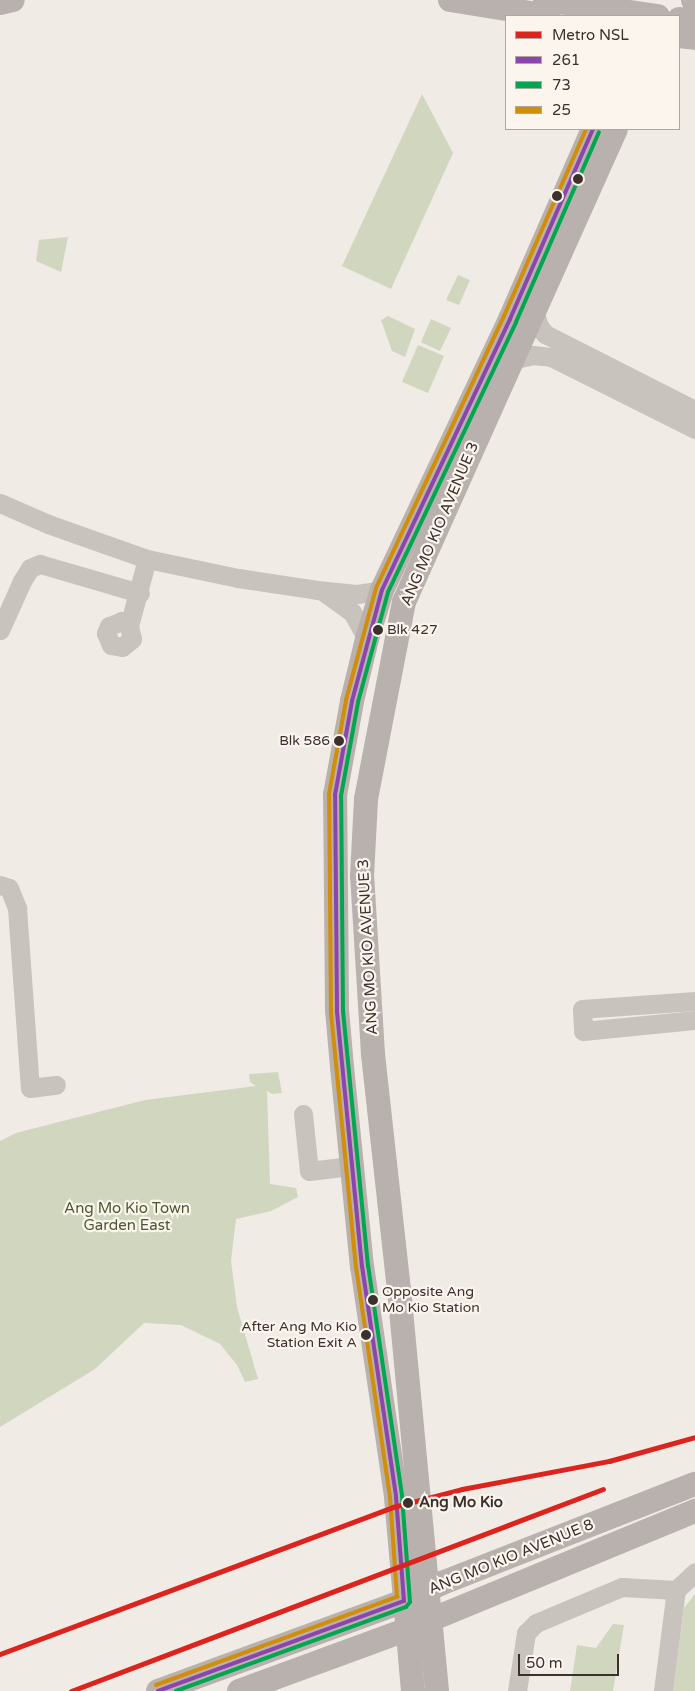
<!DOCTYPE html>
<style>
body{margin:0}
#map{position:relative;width:695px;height:1691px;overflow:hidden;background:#f0ebe5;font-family:"Varela Round",sans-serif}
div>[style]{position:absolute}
.green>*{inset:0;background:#d1d6bf}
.minor>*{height:19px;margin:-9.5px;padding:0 9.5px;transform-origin:9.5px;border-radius:9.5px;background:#c9c3be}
.major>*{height:24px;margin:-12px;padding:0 12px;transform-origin:12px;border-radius:12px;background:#b8b1ad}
.bus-1>*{height:4px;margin:-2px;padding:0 2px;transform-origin:2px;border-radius:2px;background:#8e44ad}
.bus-2>*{height:4px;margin:-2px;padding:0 2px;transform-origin:2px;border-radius:2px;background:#00a651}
.bus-3>*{height:4px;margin:-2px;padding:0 2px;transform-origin:2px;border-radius:2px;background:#d18e09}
.metro-1>*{height:5px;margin:-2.5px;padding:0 2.5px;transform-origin:2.5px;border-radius:2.5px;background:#dc241f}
.dots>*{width:14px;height:14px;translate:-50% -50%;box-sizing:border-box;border:2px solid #fbf5ee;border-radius:50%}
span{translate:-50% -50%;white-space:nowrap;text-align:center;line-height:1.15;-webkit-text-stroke:4.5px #fbf5ee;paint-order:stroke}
.bus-label{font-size:14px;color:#3b302b}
.left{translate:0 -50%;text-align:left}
.right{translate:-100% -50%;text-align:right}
.street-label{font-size:15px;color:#3b302b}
.park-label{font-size:15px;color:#4a5a2e}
.stop-label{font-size:15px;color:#3b302b;font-weight:700}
.legend{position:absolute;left:505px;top:15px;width:175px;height:115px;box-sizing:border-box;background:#fbf5ee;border:1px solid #aea6a0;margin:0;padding:6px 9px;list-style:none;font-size:15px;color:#3b302b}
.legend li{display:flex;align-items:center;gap:10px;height:25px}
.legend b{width:25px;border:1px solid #aea6a0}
.scale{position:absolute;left:518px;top:1654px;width:101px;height:22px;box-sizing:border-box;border:2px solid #3b302b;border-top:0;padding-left:6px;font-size:15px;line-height:18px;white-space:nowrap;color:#3b302b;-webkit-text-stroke:4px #fbf5ee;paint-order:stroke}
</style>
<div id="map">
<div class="green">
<div style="clip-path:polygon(422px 94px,453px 153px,391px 289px,342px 266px)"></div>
<div style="clip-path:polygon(68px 237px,61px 272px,36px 261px,39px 240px)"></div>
<div style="clip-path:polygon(458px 275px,470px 280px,459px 305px,446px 300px)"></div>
<div style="clip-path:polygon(388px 316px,415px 329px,405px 357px,392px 351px,381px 320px)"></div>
<div style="clip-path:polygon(431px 319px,451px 328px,440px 351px,421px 342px)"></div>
<div style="clip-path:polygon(418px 345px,444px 356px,428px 393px,402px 382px)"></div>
<div style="clip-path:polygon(278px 1072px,282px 1093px,272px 1094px,267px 1091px,270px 1184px,296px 1188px,298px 1197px,271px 1211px,236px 1219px,231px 1261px,237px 1307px,258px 1379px,245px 1382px,237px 1365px,220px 1344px,181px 1325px,144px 1323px,95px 1369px,0 1427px,0 1141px,16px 1133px,145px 1100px,256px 1086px,250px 1082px,249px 1074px)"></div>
<div style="clip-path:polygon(695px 1594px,695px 1691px,673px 1691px,684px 1608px)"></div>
<div style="clip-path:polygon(613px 1624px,624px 1625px,613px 1691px,570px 1691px,577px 1645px,596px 1648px)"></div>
</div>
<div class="minor">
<div style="left:534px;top:310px;width:17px;rotate:73deg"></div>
<div style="left:539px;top:326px;width:10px;rotate:53deg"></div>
<div style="left:545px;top:334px;width:168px;rotate:26.9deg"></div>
<div style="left:512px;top:360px;width:22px;rotate:-13deg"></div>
<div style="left:533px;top:355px;width:18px;rotate:6deg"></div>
<div style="left:551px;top:357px;width:161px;rotate:26.6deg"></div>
<div style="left:0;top:503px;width:52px;rotate:23.6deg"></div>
<div style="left:48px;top:524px;width:105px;rotate:19.5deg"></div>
<div style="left:147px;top:559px;width:93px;rotate:11.8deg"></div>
<div style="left:238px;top:578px;width:80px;rotate:8.6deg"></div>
<div style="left:317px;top:590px;width:40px;rotate:5.7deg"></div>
<div style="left:357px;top:594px;width:25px;rotate:-9deg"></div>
<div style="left:324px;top:592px;width:34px;rotate:36deg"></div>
<div style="left:352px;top:612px;width:31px;rotate:61deg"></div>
<div style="left:129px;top:626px;width:9px;rotate:-144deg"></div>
<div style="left:122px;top:621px;width:14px;rotate:159deg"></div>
<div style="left:109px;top:626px;width:8px;rotate:113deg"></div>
<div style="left:106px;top:633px;width:13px;rotate:67deg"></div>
<div style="left:111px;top:645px;width:11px;rotate:10deg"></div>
<div style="left:122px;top:647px;width:13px;rotate:-39deg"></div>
<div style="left:132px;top:639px;width:13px;rotate:-103deg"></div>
<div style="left:129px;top:626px;width:69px;rotate:-75deg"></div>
<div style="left:0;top:630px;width:54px;rotate:-65.8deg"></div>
<div style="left:22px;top:581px;width:15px;rotate:-58deg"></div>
<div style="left:30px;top:568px;width:11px;rotate:-22deg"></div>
<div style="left:40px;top:564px;width:104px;rotate:16.2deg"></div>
<div style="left:0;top:885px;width:9px;rotate:18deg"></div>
<div style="left:9px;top:888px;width:22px;rotate:68deg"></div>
<div style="left:17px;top:908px;width:180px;rotate:85.9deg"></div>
<div style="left:30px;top:1088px;width:26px;rotate:-7deg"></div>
<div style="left:695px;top:1001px;width:113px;rotate:176deg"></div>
<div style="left:582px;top:1009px;width:22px;rotate:87deg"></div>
<div style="left:583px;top:1031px;width:113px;rotate:-5.6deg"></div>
<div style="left:303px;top:1114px;width:57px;rotate:84deg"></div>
<div style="left:309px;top:1171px;width:42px;rotate:-6.8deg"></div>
<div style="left:517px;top:1691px;width:59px;rotate:-81.2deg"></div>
<div style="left:526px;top:1633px;width:14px;rotate:-45deg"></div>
<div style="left:536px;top:1623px;width:93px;rotate:-22.7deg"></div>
<div style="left:622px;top:1587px;width:54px;rotate:3.2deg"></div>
<div style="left:663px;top:1691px;width:102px;rotate:-82.7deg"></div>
<div style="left:676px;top:1590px;width:26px;rotate:-43deg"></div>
</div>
<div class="major">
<div style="left:450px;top:0;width:100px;rotate:9.2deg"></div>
<div style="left:545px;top:0;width:114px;rotate:8.1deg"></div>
<div style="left:693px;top:0;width:4px;rotate:63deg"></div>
<div style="left:0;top:3px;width:13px;rotate:-13deg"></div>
<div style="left:679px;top:19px;width:16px;rotate:7deg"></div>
<div style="left:679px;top:36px;width:16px;rotate:7deg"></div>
<div style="left:158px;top:1691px;width:262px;rotate:-20.1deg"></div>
<div style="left:404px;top:1601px;width:42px;rotate:-25.3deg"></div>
<div style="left:442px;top:1583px;width:272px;rotate:-21.4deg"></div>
<div style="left:239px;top:1691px;width:178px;rotate:-20.1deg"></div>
<div style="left:406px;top:1630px;width:313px;rotate:-22.4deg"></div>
<div style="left:413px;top:1691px;width:196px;rotate:-95deg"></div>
<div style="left:396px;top:1496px;width:232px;rotate:-98.4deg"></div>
<div style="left:362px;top:1267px;width:201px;rotate:-95.7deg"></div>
<div style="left:342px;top:1067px;width:57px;rotate:-95deg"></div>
<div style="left:337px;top:1010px;width:215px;rotate:-90.5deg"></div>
<div style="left:335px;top:795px;width:96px;rotate:-79.7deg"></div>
<div style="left:352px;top:701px;width:64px;rotate:-76.4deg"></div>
<div style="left:367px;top:639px;width:51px;rotate:-73deg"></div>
<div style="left:382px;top:590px;width:300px;rotate:-64.7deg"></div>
<div style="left:510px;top:319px;width:207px;rotate:-66.4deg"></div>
<div style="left:437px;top:1691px;width:403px;rotate:-95.4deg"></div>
<div style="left:399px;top:1290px;width:237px;rotate:-96.3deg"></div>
<div style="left:373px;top:1054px;width:178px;rotate:-93.5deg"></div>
<div style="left:362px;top:876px;width:77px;rotate:-87deg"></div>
<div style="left:366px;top:799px;width:201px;rotate:-79.1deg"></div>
<div style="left:404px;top:602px;width:518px;rotate:-65.86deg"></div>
</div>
<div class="bus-1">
<div style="left:158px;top:1691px;width:262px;rotate:-20.1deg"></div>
<div style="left:404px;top:1601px;width:105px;rotate:-94.4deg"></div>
<div style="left:396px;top:1496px;width:232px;rotate:-98.4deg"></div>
<div style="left:362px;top:1267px;width:258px;rotate:-95.6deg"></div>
<div style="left:337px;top:1010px;width:215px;rotate:-90.5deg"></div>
<div style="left:335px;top:795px;width:96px;rotate:-79.7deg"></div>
<div style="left:352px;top:701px;width:115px;rotate:-74.9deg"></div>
<div style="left:382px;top:590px;width:300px;rotate:-64.7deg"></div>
<div style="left:510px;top:319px;width:207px;rotate:-66.4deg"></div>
</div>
<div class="bus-2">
<div style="left:176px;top:1691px;width:245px;rotate:-20.1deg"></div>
<div style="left:406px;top:1607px;width:6px;rotate:-51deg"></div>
<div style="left:410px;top:1602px;width:107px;rotate:-94.3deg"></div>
<div style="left:402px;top:1495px;width:232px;rotate:-98.4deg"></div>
<div style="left:368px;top:1266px;width:257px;rotate:-95.6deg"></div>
<div style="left:343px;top:1010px;width:214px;rotate:-90.5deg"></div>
<div style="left:341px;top:796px;width:96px;rotate:-79.7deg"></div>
<div style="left:358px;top:702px;width:114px;rotate:-74.7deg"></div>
<div style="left:388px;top:592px;width:299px;rotate:-64.6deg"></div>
<div style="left:516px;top:322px;width:207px;rotate:-66.4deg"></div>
</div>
<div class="bus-3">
<div style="left:156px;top:1685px;width:257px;rotate:-20.1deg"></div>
<div style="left:397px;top:1597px;width:100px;rotate:-94deg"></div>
<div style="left:390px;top:1497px;width:232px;rotate:-98.4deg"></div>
<div style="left:356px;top:1268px;width:258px;rotate:-95.6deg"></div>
<div style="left:331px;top:1011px;width:217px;rotate:-90.5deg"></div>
<div style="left:329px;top:794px;width:96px;rotate:-79.7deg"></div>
<div style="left:346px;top:700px;width:116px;rotate:-75deg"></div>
<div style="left:376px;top:588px;width:301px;rotate:-64.8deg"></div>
<div style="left:504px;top:316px;width:204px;rotate:-66.3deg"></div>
</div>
<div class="metro-1">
<div style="left:0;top:1654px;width:420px;rotate:-20.5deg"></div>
<div style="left:393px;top:1507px;width:71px;rotate:-14.6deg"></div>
<div style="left:462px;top:1489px;width:150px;rotate:-10.8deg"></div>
<div style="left:609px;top:1461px;width:89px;rotate:-15.6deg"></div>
<div style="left:71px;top:1691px;width:569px;rotate:-20.79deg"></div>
</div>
<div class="dots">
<div style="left:578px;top:179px;background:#3b302b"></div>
<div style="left:557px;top:196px;background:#3b302b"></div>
<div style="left:378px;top:630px;background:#3b302b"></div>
<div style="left:339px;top:741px;background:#3b302b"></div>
<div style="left:373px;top:1300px;background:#3b302b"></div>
<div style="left:366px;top:1335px;background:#3b302b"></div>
<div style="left:408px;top:1503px;background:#3b302b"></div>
</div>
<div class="bus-label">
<span class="left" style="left:387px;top:630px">Blk 427</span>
<span class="right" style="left:330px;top:741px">Blk 586</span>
<span class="left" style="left:382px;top:1300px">Opposite Ang<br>Mo Kio Station</span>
<span class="right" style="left:357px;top:1335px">After Ang Mo Kio<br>Station Exit A</span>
</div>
<div class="street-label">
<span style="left:440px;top:524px;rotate:-67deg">ANG MO KIO AVENUE 3</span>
<span style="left:368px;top:947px;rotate:-93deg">ANG MO KIO AVENUE 3</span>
<span style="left:511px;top:1557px;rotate:-22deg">ANG MO KIO AVENUE 8</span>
</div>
<div class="park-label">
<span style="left:127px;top:1217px">Ang Mo Kio Town<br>Garden East</span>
</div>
<div class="stop-label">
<span class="left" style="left:419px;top:1503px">Ang Mo Kio</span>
</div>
<ul class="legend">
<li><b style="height:6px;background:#dc241f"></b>Metro NSL</li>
<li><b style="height:6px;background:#8e44ad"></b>261</li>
<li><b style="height:6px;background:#00a651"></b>73</li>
<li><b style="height:6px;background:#d18e09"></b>25</li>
</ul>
<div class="scale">50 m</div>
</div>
